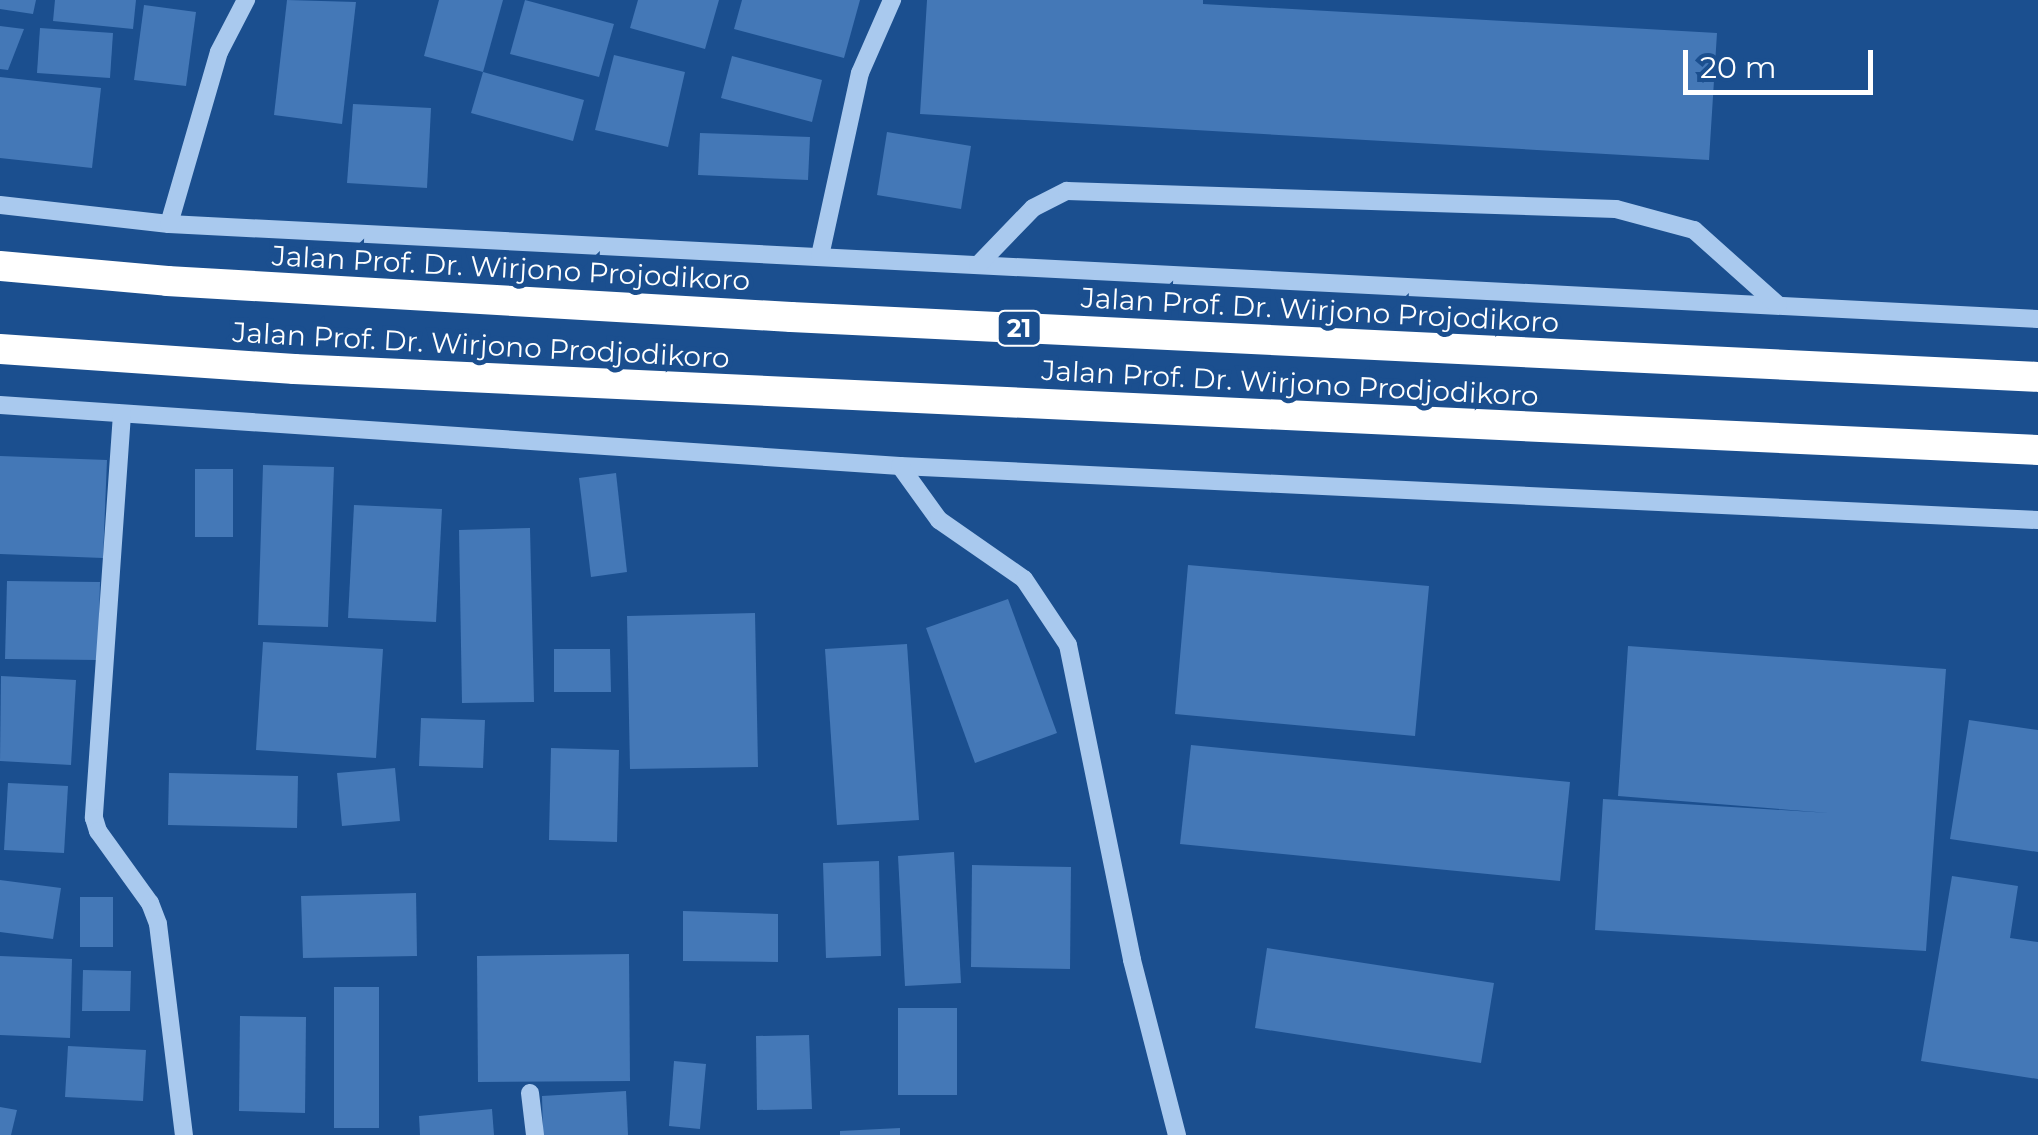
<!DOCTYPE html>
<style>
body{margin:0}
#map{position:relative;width:2038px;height:1135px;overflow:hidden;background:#1b4f8f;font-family:Montserrat,sans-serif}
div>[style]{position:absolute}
.building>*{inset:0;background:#4478b7}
.minor>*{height:18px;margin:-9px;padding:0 9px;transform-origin:9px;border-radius:9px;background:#a9c9ee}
.highway>*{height:30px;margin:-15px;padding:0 15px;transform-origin:15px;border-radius:15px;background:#fff}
span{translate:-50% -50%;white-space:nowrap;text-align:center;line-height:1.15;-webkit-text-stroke:10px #1b4f8f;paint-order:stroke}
.shield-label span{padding:2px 8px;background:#1b4f8f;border:2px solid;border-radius:8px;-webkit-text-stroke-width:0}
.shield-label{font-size:25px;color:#fff;font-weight:700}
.street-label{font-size:28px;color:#fff}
.scale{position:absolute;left:1683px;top:50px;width:190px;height:45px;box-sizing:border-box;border:5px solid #fff;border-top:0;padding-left:12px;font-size:30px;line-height:35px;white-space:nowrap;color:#fff;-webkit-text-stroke:8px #1b4f8f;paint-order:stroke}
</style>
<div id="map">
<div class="building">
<div style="clip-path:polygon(0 0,36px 0,33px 14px,0 9px)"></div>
<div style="clip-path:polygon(55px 0,136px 0,133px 29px,53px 21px)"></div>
<div style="clip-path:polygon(287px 0,356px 2px,342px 124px,274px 115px)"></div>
<div style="clip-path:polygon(439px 0,503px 0,483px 72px,424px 56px)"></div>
<div style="clip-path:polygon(525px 0,614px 24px,599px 77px,510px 54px)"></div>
<div style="clip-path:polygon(638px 0,719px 0,705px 49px,630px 28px)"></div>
<div style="clip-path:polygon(742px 0,860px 0,844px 58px,734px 29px)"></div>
<div style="clip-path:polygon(927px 0,1203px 0,1203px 4px,1717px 33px,1709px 160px,920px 114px)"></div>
<div style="clip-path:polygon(144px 5px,196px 12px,186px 86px,134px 80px)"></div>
<div style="clip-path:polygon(0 26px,24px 29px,8px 70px,0 69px)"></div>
<div style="clip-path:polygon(40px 28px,113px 33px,110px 78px,37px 73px)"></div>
<div style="clip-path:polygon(614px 55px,685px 72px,668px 147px,595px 130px)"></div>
<div style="clip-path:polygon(732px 56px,822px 80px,812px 122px,721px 98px)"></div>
<div style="clip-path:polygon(483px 72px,584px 100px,573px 141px,471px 113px)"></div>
<div style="clip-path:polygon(0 77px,101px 88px,92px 168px,0 158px)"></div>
<div style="clip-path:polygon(353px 104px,431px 108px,427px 188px,347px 183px)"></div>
<div style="clip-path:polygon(887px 132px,971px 146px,961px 209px,877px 195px)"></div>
<div style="clip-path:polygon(700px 133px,810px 137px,808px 180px,698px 175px)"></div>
<div style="clip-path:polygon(0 456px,107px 460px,103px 558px,0 554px)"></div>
<div style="clip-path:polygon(263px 465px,334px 467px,328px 627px,258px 625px)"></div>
<div style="clip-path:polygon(195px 469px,233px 469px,233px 537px,195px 537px)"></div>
<div style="clip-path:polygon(616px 473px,627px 572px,591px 577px,579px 478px)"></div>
<div style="clip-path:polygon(354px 505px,442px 509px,436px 622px,348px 618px)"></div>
<div style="clip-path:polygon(530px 528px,534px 702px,462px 703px,459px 530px)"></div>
<div style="clip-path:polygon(1188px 565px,1429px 586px,1415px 736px,1175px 714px)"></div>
<div style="clip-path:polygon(7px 581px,100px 582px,98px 660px,5px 659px)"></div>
<div style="clip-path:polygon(1008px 599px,1057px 733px,975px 763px,926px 628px)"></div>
<div style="clip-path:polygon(755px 613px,758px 767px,630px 769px,627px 616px)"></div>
<div style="clip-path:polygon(263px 642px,383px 649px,376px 758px,256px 750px)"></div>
<div style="clip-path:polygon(907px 644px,919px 820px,837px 825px,825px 649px)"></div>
<div style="clip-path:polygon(1628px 646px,1946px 669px,1926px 951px,1595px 930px,1603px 799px,1829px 813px,1618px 796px)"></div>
<div style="clip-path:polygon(554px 649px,610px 649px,611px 692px,554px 692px)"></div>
<div style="clip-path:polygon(1px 676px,76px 680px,71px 765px,0 761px)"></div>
<div style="clip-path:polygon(421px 718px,485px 720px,483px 768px,419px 766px)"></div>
<div style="clip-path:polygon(1969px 720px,2038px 730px,2038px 852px,1950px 839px)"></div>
<div style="clip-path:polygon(1191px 745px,1570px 782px,1560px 881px,1180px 844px)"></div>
<div style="clip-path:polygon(551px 748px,619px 750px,617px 842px,549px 840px)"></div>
<div style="clip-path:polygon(395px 768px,400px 821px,342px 826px,337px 773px)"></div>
<div style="clip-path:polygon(169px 773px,298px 776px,297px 828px,168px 825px)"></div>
<div style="clip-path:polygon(8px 783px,68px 786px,64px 853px,4px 850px)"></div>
<div style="clip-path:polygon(954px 852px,961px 983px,905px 986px,898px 856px)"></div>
<div style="clip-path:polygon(879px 861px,881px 956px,826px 958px,823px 863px)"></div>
<div style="clip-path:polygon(972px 865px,1071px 867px,1070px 969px,971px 967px)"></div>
<div style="clip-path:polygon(1952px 876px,2018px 886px,2010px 938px,2038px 942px,2038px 1079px,1921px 1061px)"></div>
<div style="clip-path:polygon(0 880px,61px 888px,53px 939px,0 932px)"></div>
<div style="clip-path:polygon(416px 893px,417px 956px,303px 958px,301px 896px)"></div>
<div style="clip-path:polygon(80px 897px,113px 897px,113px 947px,80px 947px)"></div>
<div style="clip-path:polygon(683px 911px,778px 914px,778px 962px,683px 961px)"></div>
<div style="clip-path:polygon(1267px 948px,1494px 983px,1481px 1063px,1255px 1028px)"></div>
<div style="clip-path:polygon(629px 954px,630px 1081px,478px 1082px,477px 956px)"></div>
<div style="clip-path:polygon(0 956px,72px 959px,70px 1038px,0 1035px)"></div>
<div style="clip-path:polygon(83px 970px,131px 971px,130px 1011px,82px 1011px)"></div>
<div style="clip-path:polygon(334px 987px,379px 987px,379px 1128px,334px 1128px)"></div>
<div style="clip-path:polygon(898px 1008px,957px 1008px,957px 1095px,898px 1095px)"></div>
<div style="clip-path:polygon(240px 1016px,306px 1017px,305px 1113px,239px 1111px)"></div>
<div style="clip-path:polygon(809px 1035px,812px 1109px,757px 1110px,756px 1036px)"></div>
<div style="clip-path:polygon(68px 1046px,146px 1050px,143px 1101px,65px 1097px)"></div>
<div style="clip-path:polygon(674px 1061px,706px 1064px,700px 1129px,669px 1126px)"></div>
<div style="clip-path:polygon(626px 1091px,628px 1135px,543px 1135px,542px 1096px)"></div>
<div style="clip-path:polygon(0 1107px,17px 1110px,11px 1135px,0 1135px)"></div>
<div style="clip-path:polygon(492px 1109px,494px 1135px,420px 1135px,419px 1116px)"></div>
<div style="clip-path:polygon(900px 1128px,900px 1135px,840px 1135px,840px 1131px)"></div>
</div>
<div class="minor">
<div style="left:0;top:205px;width:170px;rotate:6.4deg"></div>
<div style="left:169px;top:224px;width:1871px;rotate:2.91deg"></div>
<div style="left:169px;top:224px;width:179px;rotate:-73.8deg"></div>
<div style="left:219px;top:52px;width:59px;rotate:-62.6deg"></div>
<div style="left:820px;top:256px;width:187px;rotate:-77.7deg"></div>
<div style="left:860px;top:73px;width:80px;rotate:-66.3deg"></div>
<div style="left:978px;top:265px;width:79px;rotate:-46deg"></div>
<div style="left:1033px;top:208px;width:38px;rotate:-27deg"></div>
<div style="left:1067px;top:191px;width:549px;rotate:1.88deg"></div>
<div style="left:1616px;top:209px;width:81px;rotate:15.1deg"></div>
<div style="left:1694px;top:230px;width:113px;rotate:41.8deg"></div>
<div style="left:0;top:405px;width:902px;rotate:3.88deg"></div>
<div style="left:900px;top:466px;width:1139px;rotate:2.72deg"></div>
<div style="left:122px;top:414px;width:405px;rotate:94deg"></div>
<div style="left:94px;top:818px;width:14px;rotate:73deg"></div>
<div style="left:98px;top:831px;width:89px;rotate:54.2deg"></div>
<div style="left:150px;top:903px;width:22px;rotate:69deg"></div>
<div style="left:158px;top:924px;width:213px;rotate:83deg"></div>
<div style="left:900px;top:466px;width:67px;rotate:54.2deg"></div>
<div style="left:939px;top:520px;width:103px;rotate:34.8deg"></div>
<div style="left:1024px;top:579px;width:79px;rotate:56.3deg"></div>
<div style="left:1068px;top:645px;width:321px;rotate:78.5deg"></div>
<div style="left:1132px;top:960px;width:181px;rotate:75.6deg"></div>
<div style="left:530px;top:1093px;width:42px;rotate:83.2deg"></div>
</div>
<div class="highway">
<div style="left:0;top:266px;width:168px;rotate:5.1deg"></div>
<div style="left:167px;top:281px;width:625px;rotate:3.3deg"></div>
<div style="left:791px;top:317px;width:1248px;rotate:2.75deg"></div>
<div style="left:0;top:349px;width:295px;rotate:3.9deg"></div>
<div style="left:294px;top:369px;width:1746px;rotate:2.66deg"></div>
</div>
<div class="shield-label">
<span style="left:1019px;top:328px">21</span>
</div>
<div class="street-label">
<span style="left:511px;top:268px;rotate:3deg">Jalan Prof. Dr. Wirjono Projodikoro</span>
<span style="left:1320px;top:310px;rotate:3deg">Jalan Prof. Dr. Wirjono Projodikoro</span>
<span style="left:481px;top:345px;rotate:3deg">Jalan Prof. Dr. Wirjono Prodjodikoro</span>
<span style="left:1290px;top:383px;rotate:3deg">Jalan Prof. Dr. Wirjono Prodjodikoro</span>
</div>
<div class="scale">20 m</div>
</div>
